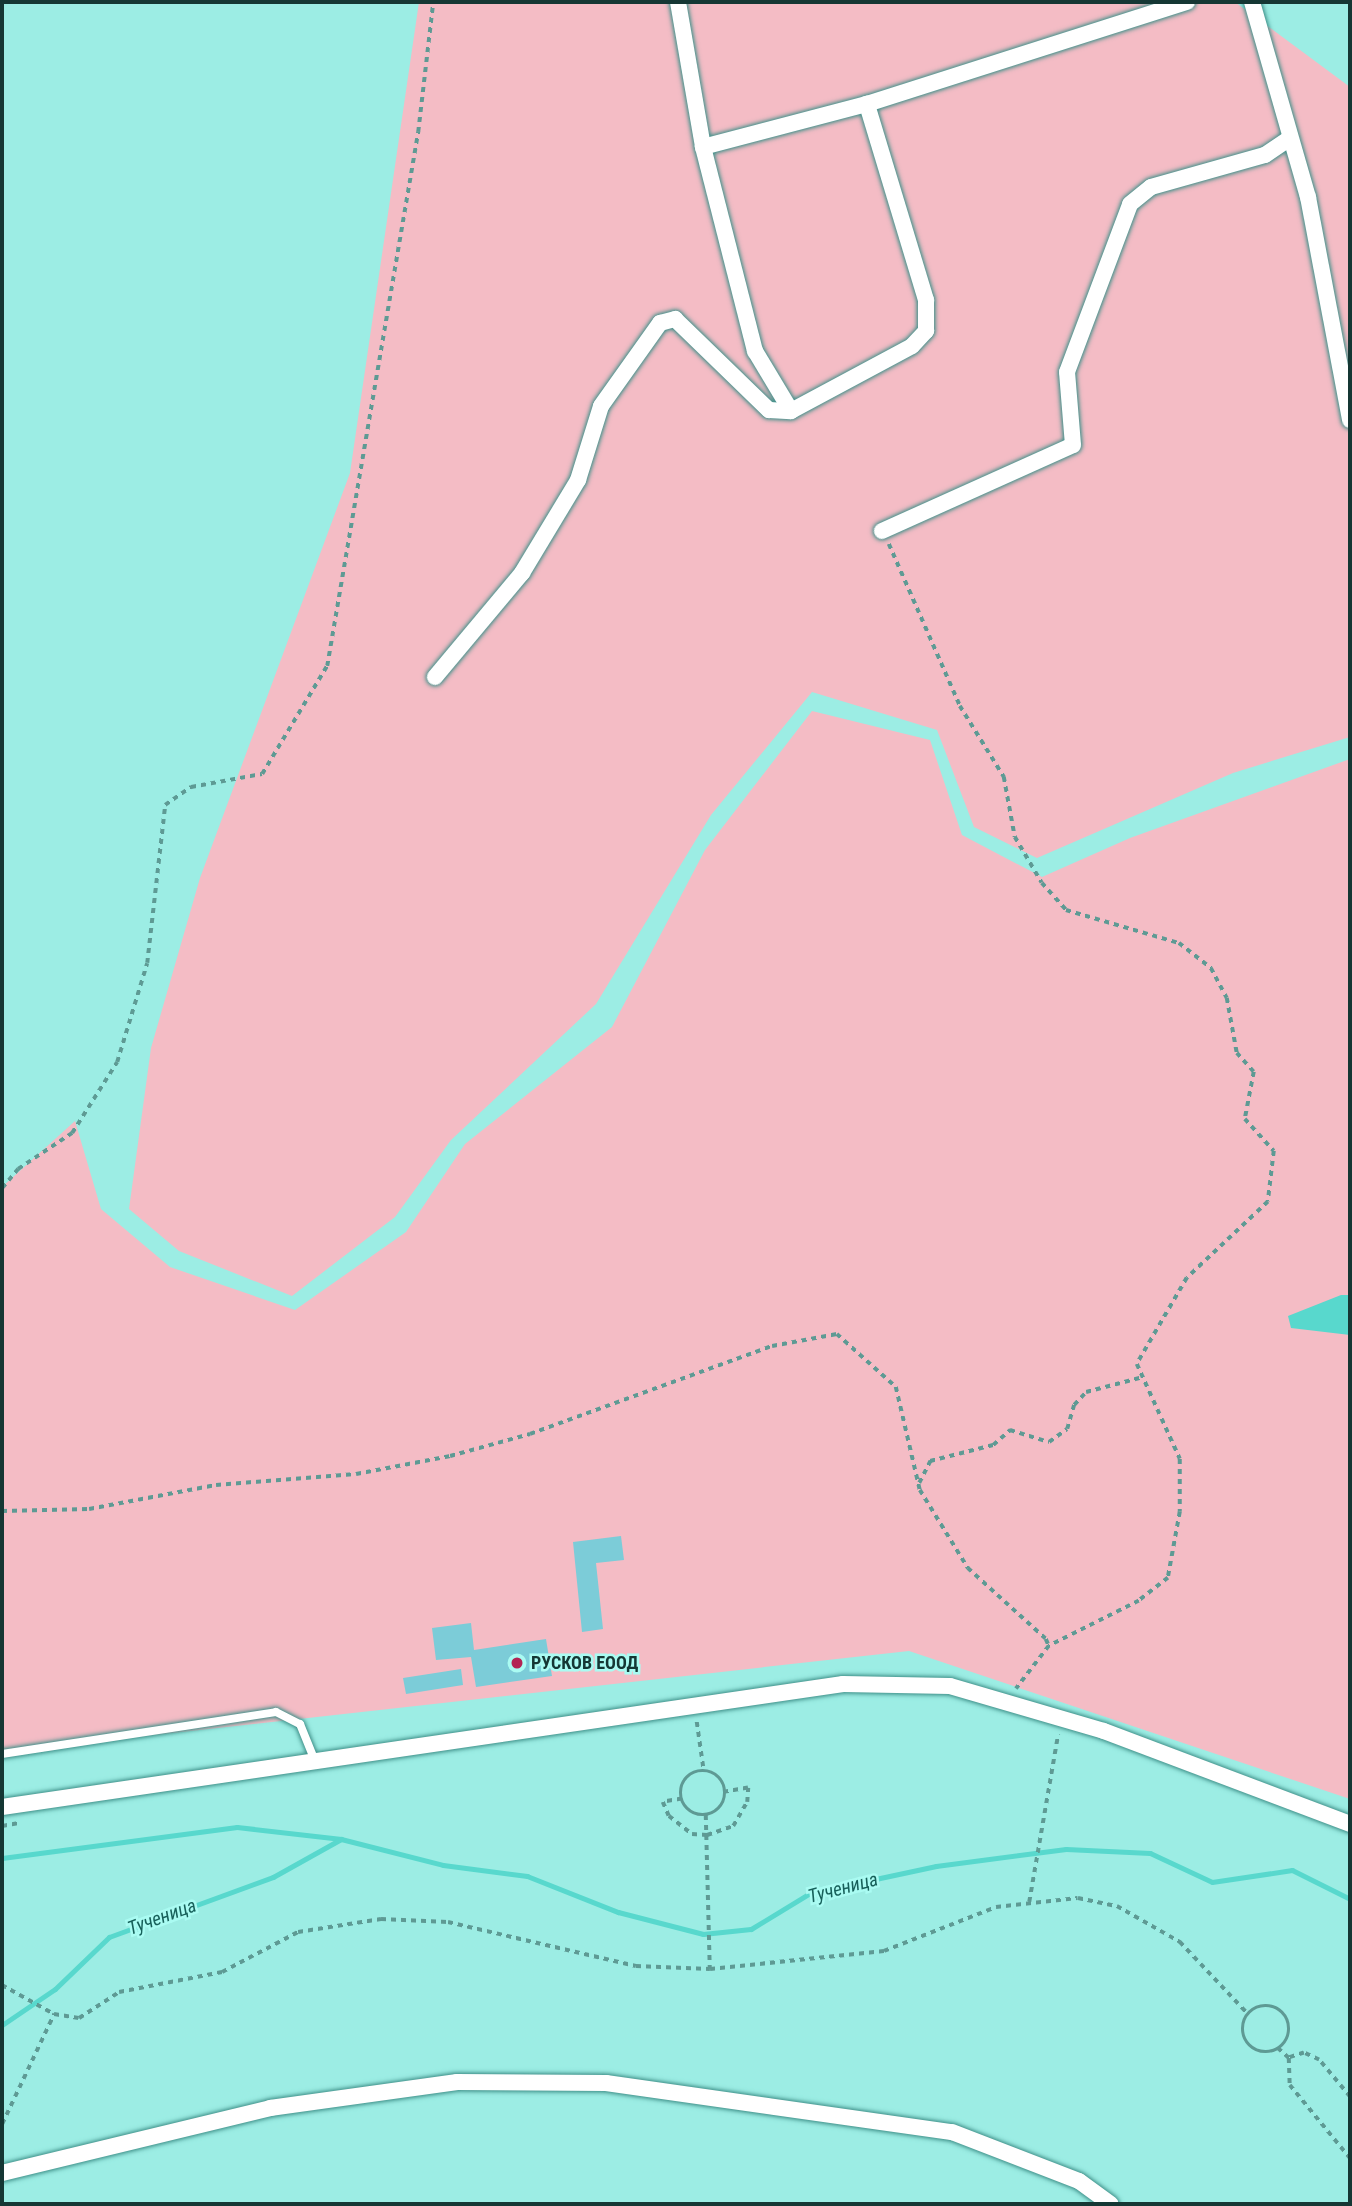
<!DOCTYPE html>
<meta charset="utf-8">
<style>
body{margin:0}
#map{position:relative;width:1352px;height:2206px;overflow:hidden;background:#9cede4;font-family:"Roboto Condensed",sans-serif}
div>[style]{position:absolute}
.green>*{inset:0;background:#f4bcc5}
.water>*{inset:0;background:#58d8cd}
.stream>*{height:5px;margin:-2.5px;padding:0 2.5px;transform-origin:2.5px;border-radius:2.5px;background:#58d8cd}
.building>*{inset:0;background:#7cccd8}
.path>*{height:3.5px;margin-top:-1.75px;transform-origin:0;background:repeating-linear-gradient(90deg,#5e9a94 0 5px,transparent 0 10px)}
.path>.ring{margin:-1.75px;padding:0;box-sizing:content-box;background:none;border:3.5px solid #5e9a94;border-radius:50%}
.roads{filter:drop-shadow(0 0 2px #3f9089) drop-shadow(0 0 2px #3f9089)}
.lane>*{height:8px;margin:-4px;padding:0 4px;transform-origin:4px;border-radius:4px;background:#fff}
.street>*{height:16px;margin:-8px;padding:0 8px;transform-origin:8px;border-radius:8px;background:#fff}
.dots>*{width:19px;height:19px;translate:-50% -50%;box-sizing:border-box;border:4px solid #aafbf2;border-radius:50%}
span{translate:-50% -50%;white-space:nowrap;text-align:center;line-height:1.15;-webkit-text-stroke:5px #aafbf2;paint-order:stroke}
.poi-label{font-size:18px;color:#153734;font-weight:700}
.left{translate:0 -50%;text-align:left}
.water-label{font-size:19px;color:#17605a;font-style:italic}
.frame{position:absolute;inset:0;border:4px solid #153734;pointer-events:none}
</style>
<div id="map">
<div class="green">
<div style="clip-path:polygon(419px 2px,1235px 2px,1350px 87px,1350px 737px,1233px 773px,1037px 858px,974px 827px,937px 730px,812px 692px,711px 815px,596px 1004px,451px 1140px,395px 1217px,292px 1296px,179px 1251px,129px 1209px,151px 1048px,200px 878px,350px 473px)"></div>
<div style="clip-path:polygon(812px 711px,930px 740px,962px 835px,1042px 877px,1130px 838px,1350px 759px,1350px 1799px,909px 1651px,2px 1752px,2px 1187px,75px 1121px,101px 1209px,170px 1267px,295px 1310px,406px 1232px,465px 1144px,612px 1027px,705px 850px)"></div>
</div>
<div class="water">
<div style="clip-path:polygon(1341px 1295px,1350px 1295px,1350px 1335px,1291px 1328px,1288px 1316px)"></div>
</div>
<div class="stream">
<div style="left:2px;top:1858px;width:237px;rotate:-7.5deg"></div>
<div style="left:237px;top:1827px;width:105px;rotate:6.6deg"></div>
<div style="left:341px;top:1839px;width:105px;rotate:14.3deg"></div>
<div style="left:443px;top:1865px;width:85px;rotate:7.5deg"></div>
<div style="left:527px;top:1876px;width:98px;rotate:21.6deg"></div>
<div style="left:618px;top:1912px;width:88px;rotate:14.5deg"></div>
<div style="left:703px;top:1934px;width:48px;rotate:-5.9deg"></div>
<div style="left:751px;top:1929px;width:69px;rotate:-31.4deg"></div>
<div style="left:810px;top:1893px;width:129px;rotate:-12.1deg"></div>
<div style="left:936px;top:1866px;width:131px;rotate:-7.5deg"></div>
<div style="left:1066px;top:1849px;width:84px;rotate:2.7deg"></div>
<div style="left:1150px;top:1853px;width:68px;rotate:25.1deg"></div>
<div style="left:1212px;top:1882px;width:81px;rotate:-8.5deg"></div>
<div style="left:1292px;top:1870px;width:65px;rotate:26.6deg"></div>
<div style="left:2px;top:2025px;width:64px;rotate:-34.2deg"></div>
<div style="left:55px;top:1989px;width:75px;rotate:-43.9deg"></div>
<div style="left:109px;top:1937px;width:175px;rotate:-20.1deg"></div>
<div style="left:273px;top:1877px;width:78px;rotate:-29.2deg"></div>
</div>
<div class="building">
<div style="clip-path:polygon(621px 1536px,624px 1560px,596px 1563px,603px 1629px,582px 1632px,573px 1542px)"></div>
<div style="clip-path:polygon(471px 1623px,474px 1650px,546px 1639px,552px 1676px,476px 1687px,471px 1657px,436px 1660px,432px 1628px)"></div>
<div style="clip-path:polygon(461px 1669px,463px 1685px,406px 1694px,403px 1678px)"></div>
</div>
<div class="path">
<div style="left:889px;top:544px;width:177px;rotate:66.3deg"></div>
<div style="left:960px;top:706px;width:84px;rotate:58.2deg"></div>
<div style="left:1004px;top:777px;width:61px;rotate:79.6deg"></div>
<div style="left:1015px;top:837px;width:53px;rotate:59.6deg"></div>
<div style="left:1042px;top:883px;width:36px;rotate:48deg"></div>
<div style="left:1066px;top:910px;width:118px;rotate:16.3deg"></div>
<div style="left:1179px;top:943px;width:41px;rotate:38deg"></div>
<div style="left:1211px;top:968px;width:34px;rotate:62deg"></div>
<div style="left:1227px;top:998px;width:56px;rotate:79.7deg"></div>
<div style="left:1237px;top:1053px;width:25px;rotate:48deg"></div>
<div style="left:1254px;top:1072px;width:48px;rotate:100.8deg"></div>
<div style="left:1245px;top:1119px;width:43px;rotate:47.8deg"></div>
<div style="left:1274px;top:1151px;width:51px;rotate:96.7deg"></div>
<div style="left:1268px;top:1202px;width:111px;rotate:136.8deg"></div>
<div style="left:1187px;top:1278px;width:99px;rotate:120.2deg"></div>
<div style="left:1137px;top:1364px;width:104px;rotate:65.6deg"></div>
<div style="left:1180px;top:1459px;width:53px;rotate:90deg"></div>
<div style="left:1180px;top:1512px;width:67px;rotate:100.3deg"></div>
<div style="left:1168px;top:1578px;width:37px;rotate:142deg"></div>
<div style="left:1139px;top:1601px;width:101px;rotate:153.4deg"></div>
<div style="left:2px;top:1188px;width:25px;rotate:-50deg"></div>
<div style="left:18px;top:1169px;width:65px;rotate:-33.7deg"></div>
<div style="left:72px;top:1133px;width:84px;rotate:-57.6deg"></div>
<div style="left:117px;top:1062px;width:103px;rotate:-73.1deg"></div>
<div style="left:147px;top:963px;width:159px;rotate:-83.5deg"></div>
<div style="left:165px;top:805px;width:32px;rotate:-35deg"></div>
<div style="left:191px;top:787px;width:72px;rotate:-10.4deg"></div>
<div style="left:262px;top:774px;width:126px;rotate:-59deg"></div>
<div style="left:327px;top:666px;width:542px;rotate:-80.33deg"></div>
<div style="left:418px;top:132px;width:131px;rotate:-83.4deg"></div>
<div style="left:919px;top:1483px;width:25px;rotate:-63deg"></div>
<div style="left:930px;top:1461px;width:65px;rotate:-14.3deg"></div>
<div style="left:993px;top:1445px;width:23px;rotate:-41deg"></div>
<div style="left:1010px;top:1430px;width:41px;rotate:17.1deg"></div>
<div style="left:1049px;top:1442px;width:22px;rotate:-36deg"></div>
<div style="left:1067px;top:1429px;width:25px;rotate:-74deg"></div>
<div style="left:1074px;top:1405px;width:18px;rotate:-47deg"></div>
<div style="left:1086px;top:1392px;width:59px;rotate:-14.7deg"></div>
<div style="left:2px;top:1511px;width:87px;rotate:-1.3deg"></div>
<div style="left:89px;top:1509px;width:129px;rotate:-10.7deg"></div>
<div style="left:216px;top:1485px;width:140px;rotate:-4.5deg"></div>
<div style="left:356px;top:1474px;width:96px;rotate:-10.8deg"></div>
<div style="left:450px;top:1456px;width:83px;rotate:-15.4deg"></div>
<div style="left:530px;top:1434px;width:258px;rotate:-20deg"></div>
<div style="left:772px;top:1346px;width:66px;rotate:-10.5deg"></div>
<div style="left:837px;top:1334px;width:79px;rotate:41.9deg"></div>
<div style="left:896px;top:1387px;width:106px;rotate:76.9deg"></div>
<div style="left:920px;top:1490px;width:92px;rotate:58.4deg"></div>
<div style="left:968px;top:1568px;width:105px;rotate:42.3deg"></div>
<div style="left:1046px;top:1639px;width:8px;rotate:67deg"></div>
<div style="left:1049px;top:1646px;width:54px;rotate:127.5deg"></div>
<div style="left:697px;top:1722px;width:49px;rotate:81.9deg"></div>
<div class="ring" style="left:681px;top:1771px;width:40.5px;height:40.5px"></div>
<div style="left:682px;top:1799px;width:19px;rotate:171deg"></div>
<div style="left:663px;top:1802px;width:15px;rotate:67deg"></div>
<div style="left:669px;top:1816px;width:29px;rotate:38deg"></div>
<div style="left:692px;top:1834px;width:15px;rotate:4deg"></div>
<div style="left:707px;top:1835px;width:28px;rotate:-19deg"></div>
<div style="left:733px;top:1826px;width:28px;rotate:-60deg"></div>
<div style="left:747px;top:1802px;width:14px;rotate:-86deg"></div>
<div style="left:748px;top:1788px;width:23px;rotate:170deg"></div>
<div style="left:706px;top:1815px;width:154px;rotate:88.5deg"></div>
<div style="left:2px;top:1826px;width:17px;rotate:-10deg"></div>
<div style="left:1029px;top:1902px;width:170px;rotate:-80.2deg"></div>
<div style="left:2px;top:1985px;width:60px;rotate:29.1deg"></div>
<div style="left:54px;top:2014px;width:25px;rotate:9deg"></div>
<div style="left:79px;top:2018px;width:48px;rotate:-33deg"></div>
<div style="left:119px;top:1992px;width:105px;rotate:-11deg"></div>
<div style="left:222px;top:1972px;width:86px;rotate:-27.8deg"></div>
<div style="left:298px;top:1932px;width:84px;rotate:-8.9deg"></div>
<div style="left:381px;top:1919px;width:67px;rotate:2.6deg"></div>
<div style="left:448px;top:1922px;width:193px;rotate:13.2deg"></div>
<div style="left:636px;top:1966px;width:74px;rotate:2.3deg"></div>
<div style="left:710px;top:1969px;width:175px;rotate:-5.9deg"></div>
<div style="left:884px;top:1951px;width:120px;rotate:-21.4deg"></div>
<div style="left:996px;top:1907px;width:82px;rotate:-6.3deg"></div>
<div style="left:1078px;top:1898px;width:40px;rotate:12deg"></div>
<div style="left:1117px;top:1906px;width:73px;rotate:29.7deg"></div>
<div style="left:1180px;top:1942px;width:99px;rotate:46.6deg"></div>
<div class="ring" style="left:1243px;top:2006px;width:42.5px;height:42.5px"></div>
<div style="left:1278px;top:2048px;width:15px;rotate:42deg"></div>
<div style="left:1350px;top:2097px;width:48px;rotate:-130deg"></div>
<div style="left:1319px;top:2060px;width:17px;rotate:-155deg"></div>
<div style="left:1304px;top:2053px;width:16px;rotate:162deg"></div>
<div style="left:1289px;top:2058px;width:27px;rotate:88deg"></div>
<div style="left:1290px;top:2085px;width:94px;rotate:50.6deg"></div>
<div style="left:2px;top:2124px;width:122px;rotate:-64.7deg"></div>
</div>
<div class="roads">
<div class="lane">
<div style="left:2px;top:1754px;width:277px;rotate:-8.7deg"></div>
<div style="left:276px;top:1712px;width:27px;rotate:27deg"></div>
<div style="left:300px;top:1724px;width:40px;rotate:68deg"></div>
</div>
<div class="street">
<div style="left:678px;top:2px;width:147px;rotate:80.2deg"></div>
<div style="left:703px;top:147px;width:170px;rotate:-14.7deg"></div>
<div style="left:1252px;top:2px;width:203px;rotate:74deg"></div>
<div style="left:1308px;top:197px;width:227px;rotate:79.3deg"></div>
<div style="left:703px;top:147px;width:211px;rotate:75.7deg"></div>
<div style="left:755px;top:351px;width:70px;rotate:59deg"></div>
<div style="left:882px;top:531px;width:209px;rotate:-24.2deg"></div>
<div style="left:1073px;top:445px;width:73px;rotate:-94.7deg"></div>
<div style="left:1067px;top:372px;width:179px;rotate:-69.4deg"></div>
<div style="left:1130px;top:204px;width:27px;rotate:-39deg"></div>
<div style="left:1151px;top:187px;width:118px;rotate:-15.7deg"></div>
<div style="left:1265px;top:155px;width:30px;rotate:-34deg"></div>
<div style="left:435px;top:677px;width:136px;rotate:-50.1deg"></div>
<div style="left:522px;top:573px;width:109px;rotate:-58.9deg"></div>
<div style="left:578px;top:480px;width:77px;rotate:-72.7deg"></div>
<div style="left:601px;top:406px;width:102px;rotate:-54.6deg"></div>
<div style="left:660px;top:323px;width:16px;rotate:-15deg"></div>
<div style="left:675px;top:319px;width:131px;rotate:44.1deg"></div>
<div style="left:769px;top:410px;width:22px;rotate:3deg"></div>
<div style="left:791px;top:411px;width:137px;rotate:-28.2deg"></div>
<div style="left:912px;top:346px;width:21px;rotate:-47deg"></div>
<div style="left:926px;top:331px;width:31px;rotate:-90deg"></div>
<div style="left:926px;top:300px;width:205px;rotate:-106.8deg"></div>
<div style="left:867px;top:104px;width:336px;rotate:-17.7deg"></div>
<div style="left:2px;top:1807px;width:850px;rotate:-8.32deg"></div>
<div style="left:843px;top:1684px;width:107px;rotate:1.1deg"></div>
<div style="left:950px;top:1686px;width:160px;rotate:16.3deg"></div>
<div style="left:1104px;top:1731px;width:263px;rotate:20.7deg"></div>
<div style="left:2px;top:2173px;width:276px;rotate:-13.6deg"></div>
<div style="left:270px;top:2108px;width:189px;rotate:-7.9deg"></div>
<div style="left:457px;top:2082px;width:149px;rotate:0.4deg"></div>
<div style="left:606px;top:2083px;width:349px;rotate:8.1deg"></div>
<div style="left:952px;top:2132px;width:136px;rotate:21.1deg"></div>
<div style="left:1079px;top:2181px;width:39px;rotate:36deg"></div>
</div>
</div>
<div class="dots">
<div style="left:517px;top:1663px;background:#b32454"></div>
</div>
<div class="poi-label">
<span class="left" style="left:531px;top:1663px">РУСКОВ ЕООД</span>
</div>
<div class="water-label">
<span style="left:843px;top:1888px;rotate:-15deg">Тученица</span>
<span style="left:162px;top:1917px;rotate:-20deg">Тученица</span>
</div>
<div class="frame"></div>
</div>
